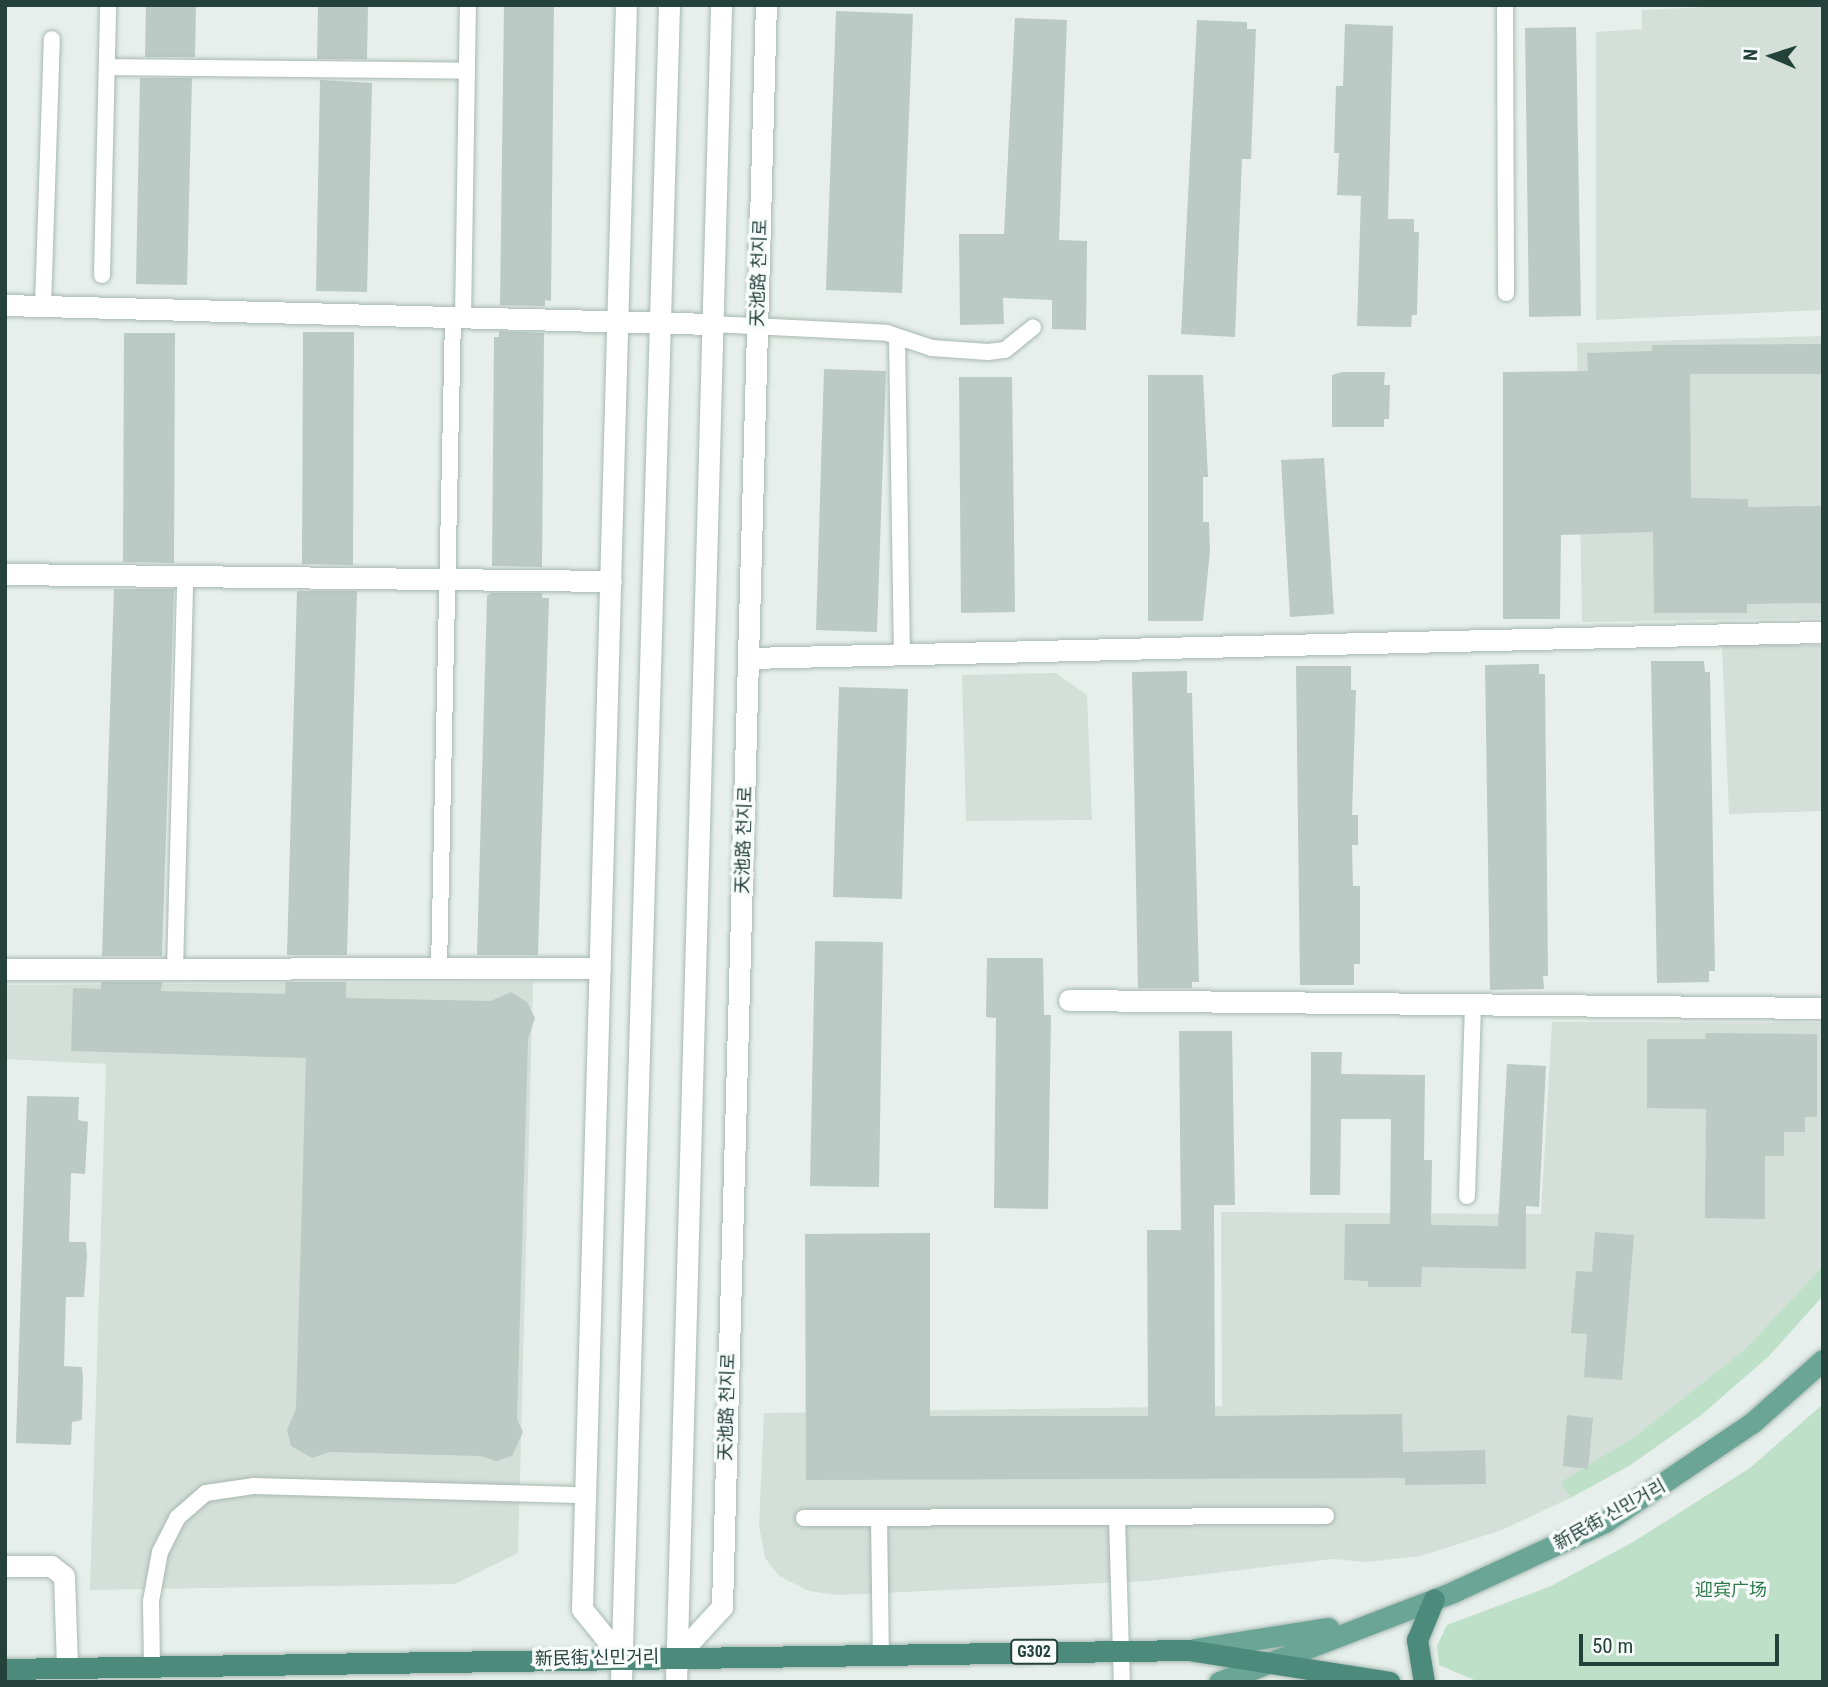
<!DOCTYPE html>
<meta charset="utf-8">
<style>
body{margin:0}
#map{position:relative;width:1828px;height:1687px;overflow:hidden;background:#e6efeb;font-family:"Roboto Condensed","Noto Sans SC","Noto Sans KR",sans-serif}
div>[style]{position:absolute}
.built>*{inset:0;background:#d4dfda}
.green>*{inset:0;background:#bfe0c8}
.building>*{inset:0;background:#bbcac4}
.roads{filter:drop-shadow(0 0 2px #a8b8b2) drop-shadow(0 0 2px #a8b8b2)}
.service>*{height:16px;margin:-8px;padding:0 8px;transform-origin:8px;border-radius:8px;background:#fff}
.minor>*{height:21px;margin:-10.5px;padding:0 10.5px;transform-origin:10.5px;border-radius:10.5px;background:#fff}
.tertiary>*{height:21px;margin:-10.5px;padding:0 10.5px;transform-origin:10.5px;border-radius:10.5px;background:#fff}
.secondary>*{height:21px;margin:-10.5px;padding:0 10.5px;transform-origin:10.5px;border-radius:10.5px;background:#fff}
.primary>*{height:21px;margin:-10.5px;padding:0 10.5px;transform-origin:10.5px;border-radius:10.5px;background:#6aa596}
.trunk>*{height:21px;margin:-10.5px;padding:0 10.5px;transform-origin:10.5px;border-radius:10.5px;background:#4c8a7c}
span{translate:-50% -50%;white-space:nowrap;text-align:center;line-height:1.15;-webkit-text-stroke:7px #f7fbf9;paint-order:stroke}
.shield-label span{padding:2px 5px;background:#f7fbf9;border:2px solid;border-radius:5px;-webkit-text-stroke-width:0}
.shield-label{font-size:16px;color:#24423a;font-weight:700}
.street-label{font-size:18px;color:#24423a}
.park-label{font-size:18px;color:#2d7a4b}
.frame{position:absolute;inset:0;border:7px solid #24423a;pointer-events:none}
.north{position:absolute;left:1737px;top:21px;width:70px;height:70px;-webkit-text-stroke:5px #f7fbf9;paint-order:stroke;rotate:273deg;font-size:19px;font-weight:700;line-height:28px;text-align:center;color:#24423a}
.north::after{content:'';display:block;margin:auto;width:24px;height:32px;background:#24423a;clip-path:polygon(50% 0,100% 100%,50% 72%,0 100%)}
.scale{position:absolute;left:1579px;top:1634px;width:200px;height:32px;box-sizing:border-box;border:4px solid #24423a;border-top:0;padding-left:9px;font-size:21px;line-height:24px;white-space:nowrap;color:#24423a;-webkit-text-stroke:5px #f7fbf9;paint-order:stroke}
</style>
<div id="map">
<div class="built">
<div style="clip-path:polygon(1748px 5px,1823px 5px,1823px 310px,1596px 320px,1596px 32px,1642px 29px,1642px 10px)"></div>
<div style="clip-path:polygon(1823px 336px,1823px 618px,1582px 622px,1577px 343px)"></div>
<div style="clip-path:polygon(1722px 645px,1823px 645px,1823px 811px,1729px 814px)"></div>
<div style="clip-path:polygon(1056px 673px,1087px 695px,1092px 820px,966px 821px,962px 675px)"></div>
<div style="clip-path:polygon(533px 982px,518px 1553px,455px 1584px,90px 1590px,106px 1064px,5px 1059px,5px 985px)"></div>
<div style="clip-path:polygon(1552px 1022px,1823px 1023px,1823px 1266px,1744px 1350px,1634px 1437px,1562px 1482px,1570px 1498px,1502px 1530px,1421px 1556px,1367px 1562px,1332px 1559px,1147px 1581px,838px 1595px,809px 1591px,779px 1576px,765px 1558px,759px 1526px,764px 1413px,1222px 1406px,1221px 1212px,1541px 1214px)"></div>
</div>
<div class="green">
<div style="clip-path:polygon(1823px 1266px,1823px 1296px,1768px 1357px,1700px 1416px,1629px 1466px,1570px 1498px,1561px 1482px,1634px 1437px,1744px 1350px)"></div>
<div style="clip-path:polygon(1823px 1404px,1823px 1682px,1479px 1682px,1439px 1665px,1437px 1646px,1447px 1625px,1551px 1586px,1633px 1542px,1750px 1468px)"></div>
</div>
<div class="building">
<div style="clip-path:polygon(146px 5px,196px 5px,195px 57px,145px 57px)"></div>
<div style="clip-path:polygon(318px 5px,368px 5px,367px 59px,317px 59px)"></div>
<div style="clip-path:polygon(504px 5px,554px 5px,551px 301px,545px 300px,545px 306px,500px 305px)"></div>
<div style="clip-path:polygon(836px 11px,913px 14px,902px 293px,826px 290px)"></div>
<div style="clip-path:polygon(1015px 18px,1067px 20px,1059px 240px,1087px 241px,1086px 330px,1052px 329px,1052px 300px,1003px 298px,1004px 324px,960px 325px,959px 234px,1004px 234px)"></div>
<div style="clip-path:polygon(1197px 20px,1247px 22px,1247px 29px,1256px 29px,1251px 159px,1242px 159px,1235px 337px,1181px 334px)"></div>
<div style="clip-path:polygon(1345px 24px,1393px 26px,1388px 219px,1414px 219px,1414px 232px,1419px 232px,1417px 315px,1412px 315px,1411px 327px,1357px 326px,1361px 196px,1337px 195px,1339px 153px,1334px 153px,1336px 86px,1343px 86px)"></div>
<div style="clip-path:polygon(1576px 27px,1581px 316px,1529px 317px,1525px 28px)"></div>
<div style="clip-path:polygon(140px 78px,192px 78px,187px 285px,136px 284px)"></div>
<div style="clip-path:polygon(320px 80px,372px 83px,367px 292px,316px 291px)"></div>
<div style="clip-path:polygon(499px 331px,544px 333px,542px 567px,492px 566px,494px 337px,499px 337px)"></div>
<div style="clip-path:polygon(303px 332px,354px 332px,353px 565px,302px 564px)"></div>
<div style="clip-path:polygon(124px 333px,175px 333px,174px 563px,123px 562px)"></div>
<div style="clip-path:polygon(1823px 344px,1823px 374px,1690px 374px,1691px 498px,1748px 499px,1748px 507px,1823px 506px,1823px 603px,1747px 604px,1747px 613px,1654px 613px,1653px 532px,1561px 535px,1560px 619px,1503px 619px,1503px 372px,1588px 371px,1587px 353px,1652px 351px,1652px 345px)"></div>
<div style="clip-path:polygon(824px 369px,886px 371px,877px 632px,816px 630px)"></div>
<div style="clip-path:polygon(1342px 372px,1385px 372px,1384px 385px,1390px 385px,1389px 419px,1384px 419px,1384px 427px,1332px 427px,1332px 375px)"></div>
<div style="clip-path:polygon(1148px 375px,1203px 375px,1208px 477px,1203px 477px,1203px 522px,1209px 522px,1210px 551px,1203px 621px,1148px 621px)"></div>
<div style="clip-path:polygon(959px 377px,1012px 377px,1015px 612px,961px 613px)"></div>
<div style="clip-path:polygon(1324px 458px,1334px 614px,1290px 617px,1281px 460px)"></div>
<div style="clip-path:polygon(114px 589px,174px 589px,162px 956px,102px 956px)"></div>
<div style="clip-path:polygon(297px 591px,357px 591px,347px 955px,287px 955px)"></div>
<div style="clip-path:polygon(491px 593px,542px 593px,542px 598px,549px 598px,538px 955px,477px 955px,487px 596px)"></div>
<div style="clip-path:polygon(1651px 661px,1704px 661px,1705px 672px,1710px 672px,1715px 971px,1709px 971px,1709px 982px,1657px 983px)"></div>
<div style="clip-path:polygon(1539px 664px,1539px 674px,1545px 674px,1548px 976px,1543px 976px,1544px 989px,1490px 990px,1485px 665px)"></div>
<div style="clip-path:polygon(1296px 666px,1351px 666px,1351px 690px,1356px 690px,1352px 815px,1358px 815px,1358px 845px,1352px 845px,1353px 886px,1360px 886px,1360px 964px,1354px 964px,1354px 985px,1300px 985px)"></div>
<div style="clip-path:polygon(1187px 671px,1187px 693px,1192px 693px,1199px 982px,1192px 982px,1192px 988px,1138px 988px,1132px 672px)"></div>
<div style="clip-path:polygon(839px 687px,908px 689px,902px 899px,833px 897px)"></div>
<div style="clip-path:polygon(815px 941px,883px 942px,879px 1187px,810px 1186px)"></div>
<div style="clip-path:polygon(987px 958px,1043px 958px,1044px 1015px,1051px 1015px,1048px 1209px,994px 1208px,996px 1018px,986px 1017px)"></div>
<div style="clip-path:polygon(101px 982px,162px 982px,161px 991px,285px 994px,286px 982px,346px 982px,346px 998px,491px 1001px,511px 992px,527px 1002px,535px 1018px,528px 1039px,517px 1419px,523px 1432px,512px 1456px,496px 1461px,481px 1456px,329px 1452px,312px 1458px,291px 1446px,287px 1430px,296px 1409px,306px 1058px,71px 1051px,73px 988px,101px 989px)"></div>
<div style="clip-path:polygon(1179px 1031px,1232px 1031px,1235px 1205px,1214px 1205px,1215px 1416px,1402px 1414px,1403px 1452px,1485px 1450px,1486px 1484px,1405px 1485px,1405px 1478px,806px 1480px,805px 1234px,930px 1233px,930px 1416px,1148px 1416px,1147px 1230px,1181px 1230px)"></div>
<div style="clip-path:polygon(1706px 1033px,1817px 1034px,1817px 1117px,1805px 1117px,1805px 1132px,1784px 1132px,1784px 1156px,1765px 1156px,1765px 1219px,1705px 1218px,1706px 1109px,1647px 1108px,1647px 1039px,1705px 1039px)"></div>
<div style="clip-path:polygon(1311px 1052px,1342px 1052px,1341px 1074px,1425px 1075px,1424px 1160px,1432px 1160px,1431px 1225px,1498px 1226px,1507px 1064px,1546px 1066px,1539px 1207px,1526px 1206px,1526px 1269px,1422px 1267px,1421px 1287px,1368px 1287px,1368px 1281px,1344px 1280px,1345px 1224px,1390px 1224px,1391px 1119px,1341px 1119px,1340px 1195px,1310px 1195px)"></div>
<div style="clip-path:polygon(27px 1096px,79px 1097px,78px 1120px,88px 1122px,85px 1174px,71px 1173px,69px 1242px,86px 1242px,87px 1256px,84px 1297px,66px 1297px,64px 1366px,82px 1367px,83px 1377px,82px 1420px,72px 1422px,71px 1445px,16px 1443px)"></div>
<div style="clip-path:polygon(1595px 1232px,1634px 1235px,1622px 1380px,1584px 1377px,1587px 1334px,1571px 1333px,1576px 1271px,1592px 1272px)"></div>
<div style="clip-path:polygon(1567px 1415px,1593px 1418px,1588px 1469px,1563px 1466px)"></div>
</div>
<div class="roads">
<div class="service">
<div style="left:1505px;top:5px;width:288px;rotate:89.8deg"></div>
<div style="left:107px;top:67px;width:360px;rotate:0.6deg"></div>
<div style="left:102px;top:275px;width:270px;rotate:-88.7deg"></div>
<div style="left:43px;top:306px;width:267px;rotate:-88.1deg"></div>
<div style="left:463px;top:319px;width:314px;rotate:-89.1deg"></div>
<div style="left:712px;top:324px;width:175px;rotate:2.9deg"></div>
<div style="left:887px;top:333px;width:47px;rotate:18.4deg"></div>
<div style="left:932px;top:348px;width:56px;rotate:4.1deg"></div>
<div style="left:988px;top:352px;width:17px;rotate:-7deg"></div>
<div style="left:1005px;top:350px;width:36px;rotate:-39deg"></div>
<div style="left:897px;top:338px;width:319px;rotate:89.1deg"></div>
<div style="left:439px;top:969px;width:650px;rotate:-88.77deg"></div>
<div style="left:175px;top:970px;width:394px;rotate:-88.5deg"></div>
<div style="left:1467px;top:1196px;width:192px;rotate:-88.2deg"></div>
<div style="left:804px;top:1518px;width:522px;rotate:-0.22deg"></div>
<div style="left:879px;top:1518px;width:136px;rotate:89.2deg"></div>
<div style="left:1117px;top:1518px;width:164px;rotate:88.3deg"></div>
<div style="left:152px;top:1666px;width:65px;rotate:-90.9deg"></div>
<div style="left:151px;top:1601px;width:50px;rotate:-79.6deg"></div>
<div style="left:160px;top:1552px;width:38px;rotate:-63deg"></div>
<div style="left:177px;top:1518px;width:38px;rotate:-41deg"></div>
<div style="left:206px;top:1493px;width:49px;rotate:-8.3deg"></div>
<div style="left:254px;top:1486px;width:332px;rotate:1.6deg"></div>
</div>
<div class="minor">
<div style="left:5px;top:305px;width:707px;rotate:1.54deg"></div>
<div style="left:5px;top:574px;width:606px;rotate:0.66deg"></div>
<div style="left:749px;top:658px;width:1074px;rotate:-1.39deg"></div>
<div style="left:5px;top:969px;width:595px;rotate:-0.1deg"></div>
<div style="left:1069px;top:1000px;width:754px;rotate:0.61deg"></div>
<div style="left:5px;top:1566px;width:46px"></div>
<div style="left:51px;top:1566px;width:16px;rotate:38deg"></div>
<div style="left:64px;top:1576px;width:92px;rotate:88.1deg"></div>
</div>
<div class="tertiary">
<div style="left:621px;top:1657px;width:62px;rotate:-129.1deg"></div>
<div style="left:582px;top:1609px;width:1605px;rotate:-88.43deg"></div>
<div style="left:676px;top:1657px;width:68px;rotate:-47.4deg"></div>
<div style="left:722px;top:1607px;width:1603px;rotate:-88.43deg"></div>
</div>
<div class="secondary">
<div style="left:621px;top:1682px;width:1678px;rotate:-88.36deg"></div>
<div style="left:676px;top:1682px;width:1678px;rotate:-88.46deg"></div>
</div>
<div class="primary">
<div style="left:1194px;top:1649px;width:136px;rotate:-8.9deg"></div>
<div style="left:1219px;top:1682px;width:251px;rotate:-21deg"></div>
<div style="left:1453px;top:1592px;width:167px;rotate:-24.7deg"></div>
<div style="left:1605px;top:1522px;width:177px;rotate:-34deg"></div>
<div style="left:1752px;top:1423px;width:95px;rotate:-41.6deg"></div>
</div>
<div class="trunk">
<div style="left:5px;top:1669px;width:1183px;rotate:-0.92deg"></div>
<div style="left:1188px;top:1650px;width:204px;rotate:9deg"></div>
<div style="left:1424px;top:1682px;width:43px;rotate:-99.5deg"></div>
<div style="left:1417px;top:1640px;width:44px;rotate:-67.5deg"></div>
</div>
</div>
<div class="shield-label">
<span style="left:1034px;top:1652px">G302</span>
</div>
<div class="street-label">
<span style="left:759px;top:273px;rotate:-88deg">天池路 천지로</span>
<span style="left:744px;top:840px;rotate:-88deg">天池路 천지로</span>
<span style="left:727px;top:1407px;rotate:-88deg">天池路 천지로</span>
<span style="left:1610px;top:1515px;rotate:-29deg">新民街 신민거리</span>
<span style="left:597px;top:1658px;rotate:-1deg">新民街 신민거리</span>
</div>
<div class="park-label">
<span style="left:1731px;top:1590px">迎宾广场</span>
</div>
<div class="frame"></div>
<div class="north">N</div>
<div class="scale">50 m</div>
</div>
